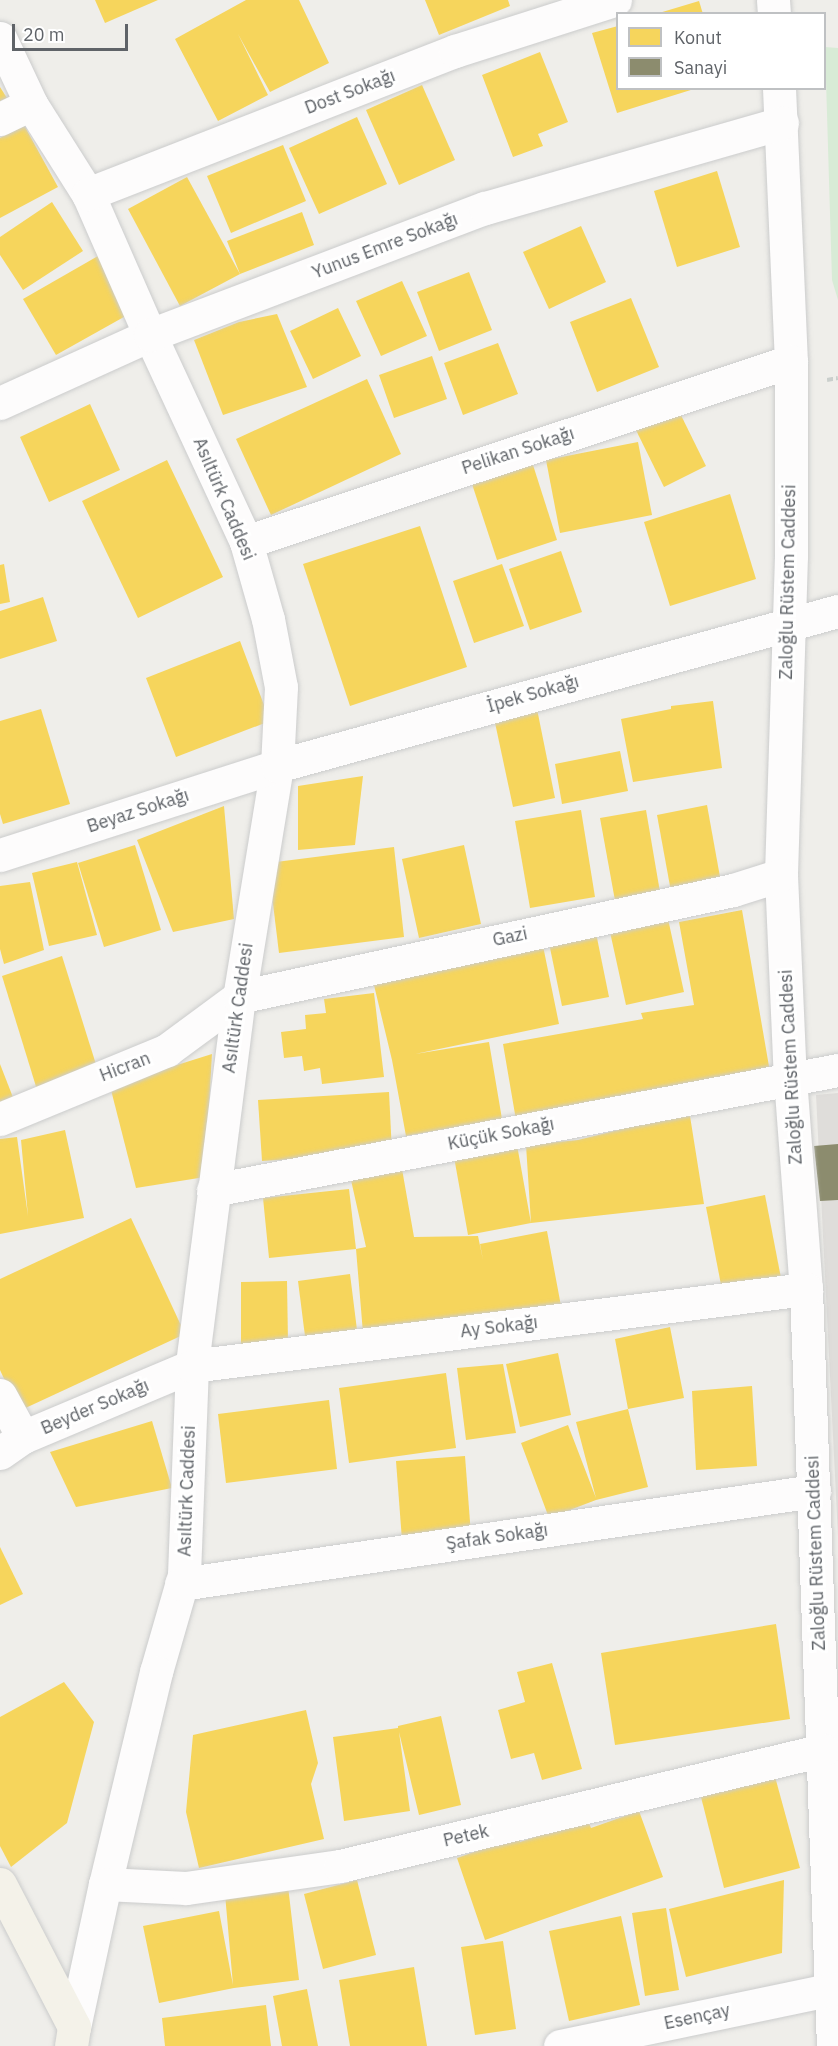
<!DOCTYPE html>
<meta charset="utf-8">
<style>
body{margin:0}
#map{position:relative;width:838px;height:2046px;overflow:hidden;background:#efeeea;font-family:"IBM Plex Sans",sans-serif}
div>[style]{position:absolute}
.industrial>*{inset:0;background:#dfddda}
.green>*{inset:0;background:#d8ebd6}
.homes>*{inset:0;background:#f6d55c}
.industry>*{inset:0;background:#8c8c6e}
.path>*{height:4px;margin-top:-2px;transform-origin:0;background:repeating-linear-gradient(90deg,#cacfcc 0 6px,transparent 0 9px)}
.roads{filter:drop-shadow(0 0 2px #cbcccc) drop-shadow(0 0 2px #cbcccc)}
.minor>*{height:33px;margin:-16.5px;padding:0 16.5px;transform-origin:16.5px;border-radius:16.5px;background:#fdfcfc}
.major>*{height:33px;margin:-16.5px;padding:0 16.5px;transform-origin:16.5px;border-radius:16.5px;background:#f4f2e9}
span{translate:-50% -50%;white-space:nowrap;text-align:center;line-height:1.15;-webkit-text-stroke:6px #fff;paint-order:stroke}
.street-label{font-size:18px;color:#5f6368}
.legend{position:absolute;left:616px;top:12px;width:210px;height:78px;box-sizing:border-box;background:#fff;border:2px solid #bfc1c3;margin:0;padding:8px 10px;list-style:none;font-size:18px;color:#5f6368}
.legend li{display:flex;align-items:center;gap:12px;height:30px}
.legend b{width:30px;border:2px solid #bfc1c3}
.scale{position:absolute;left:12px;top:24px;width:116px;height:27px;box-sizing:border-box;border:3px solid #5f6368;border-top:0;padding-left:8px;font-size:18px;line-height:21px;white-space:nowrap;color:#5f6368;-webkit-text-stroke:4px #fff;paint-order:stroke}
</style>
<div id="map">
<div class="industrial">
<div style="clip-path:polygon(838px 1093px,838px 1536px,816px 1095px)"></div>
</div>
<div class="green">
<div style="clip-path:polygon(825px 47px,838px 48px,838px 300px,832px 280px)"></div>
</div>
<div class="homes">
<div style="clip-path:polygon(95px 0,158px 0,105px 23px)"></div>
<div style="clip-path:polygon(246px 0,299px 0,329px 63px,270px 92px,238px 34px,268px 95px,218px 121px,175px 39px)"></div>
<div style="clip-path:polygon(425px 0,508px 0,510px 6px,439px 35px)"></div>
<div style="clip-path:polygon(699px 1px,703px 14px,659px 14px,659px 13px)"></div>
<div style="clip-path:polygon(618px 26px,618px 88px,694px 89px,617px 113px,592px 33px)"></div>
<div style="clip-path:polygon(540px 52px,568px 122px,538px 134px,543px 146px,513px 157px,482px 75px)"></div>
<div style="clip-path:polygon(422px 85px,455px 160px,399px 185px,366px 110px)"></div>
<div style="clip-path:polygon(0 87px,7px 98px,0 101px)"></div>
<div style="clip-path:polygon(357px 117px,387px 184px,319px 214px,289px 148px)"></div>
<div style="clip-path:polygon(24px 125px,58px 187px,0 218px,0 138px)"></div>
<div style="clip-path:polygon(283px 145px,306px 201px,231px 233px,207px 176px)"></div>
<div style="clip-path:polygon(717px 171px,740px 247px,677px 267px,654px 191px)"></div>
<div style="clip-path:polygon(187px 177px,240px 274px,180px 306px,128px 209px)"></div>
<div style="clip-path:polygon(52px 202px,83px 251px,23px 290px,0 255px,0 237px)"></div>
<div style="clip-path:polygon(302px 212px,314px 245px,240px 274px,227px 241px)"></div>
<div style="clip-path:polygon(581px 226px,606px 282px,549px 309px,523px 252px)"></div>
<div style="clip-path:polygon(98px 256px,131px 313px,56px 355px,23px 299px)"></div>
<div style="clip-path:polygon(469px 272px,492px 330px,439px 351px,417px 292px)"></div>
<div style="clip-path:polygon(402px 281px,427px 336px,381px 356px,356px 301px)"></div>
<div style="clip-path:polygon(631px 298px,659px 367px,597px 392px,570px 322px)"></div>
<div style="clip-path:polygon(338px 308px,361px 356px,313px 379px,290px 331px)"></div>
<div style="clip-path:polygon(277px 314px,307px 387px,223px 415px,194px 340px,239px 322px)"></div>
<div style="clip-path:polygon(498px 343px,518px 394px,463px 415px,444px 363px)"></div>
<div style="clip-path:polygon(432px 356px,447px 399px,394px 418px,379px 375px)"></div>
<div style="clip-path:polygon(367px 379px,401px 454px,271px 515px,236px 439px)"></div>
<div style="clip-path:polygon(674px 401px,706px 466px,664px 487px,632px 422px)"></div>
<div style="clip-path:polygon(90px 404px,120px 470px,49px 502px,20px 437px)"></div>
<div style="clip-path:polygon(638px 442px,652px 515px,560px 533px,546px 460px)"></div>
<div style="clip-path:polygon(167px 460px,223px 577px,138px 618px,82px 501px)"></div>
<div style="clip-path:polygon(533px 465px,557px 540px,497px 560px,472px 484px)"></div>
<div style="clip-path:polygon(730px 494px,756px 579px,670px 606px,644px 522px)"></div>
<div style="clip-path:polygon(420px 526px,467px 667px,350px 706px,303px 564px)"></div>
<div style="clip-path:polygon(561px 551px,582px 612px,530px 630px,509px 569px)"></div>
<div style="clip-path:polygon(4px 564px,10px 602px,0 604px,0 565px)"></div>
<div style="clip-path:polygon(502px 564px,524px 626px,474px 643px,453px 581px)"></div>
<div style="clip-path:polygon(43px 597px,57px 641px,0 659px,0 611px)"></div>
<div style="clip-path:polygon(240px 641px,270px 721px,176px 757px,146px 678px)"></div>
<div style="clip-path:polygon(713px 701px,722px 768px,633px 782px,621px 719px,671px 709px,671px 706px)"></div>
<div style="clip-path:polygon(41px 709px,70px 804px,3px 824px,0 814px,0 721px)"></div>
<div style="clip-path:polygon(537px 709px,555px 798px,513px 807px,494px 718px)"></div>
<div style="clip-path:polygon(620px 751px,628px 791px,562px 804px,555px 764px)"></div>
<div style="clip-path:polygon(363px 776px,355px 845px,298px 850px,298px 786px)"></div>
<div style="clip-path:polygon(707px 805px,722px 888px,672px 897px,657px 815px)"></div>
<div style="clip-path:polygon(224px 806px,234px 919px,173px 932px,137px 840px)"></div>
<div style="clip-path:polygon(581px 810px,595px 897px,530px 908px,515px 821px)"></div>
<div style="clip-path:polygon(646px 810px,661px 898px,616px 906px,600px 818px)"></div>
<div style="clip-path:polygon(135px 845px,161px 930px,104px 947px,78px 863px)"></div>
<div style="clip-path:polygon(464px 845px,481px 924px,419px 938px,402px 859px)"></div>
<div style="clip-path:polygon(394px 847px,404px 937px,279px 953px,268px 863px)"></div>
<div style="clip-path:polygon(77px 862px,97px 935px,49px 946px,32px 873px)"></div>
<div style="clip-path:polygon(30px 882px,44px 950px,4px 964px,0 949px,0 886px)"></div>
<div style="clip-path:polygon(742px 910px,771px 1078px,516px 1120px,503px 1044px,643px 1019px,641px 1013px,694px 1005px,679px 922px)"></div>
<div style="clip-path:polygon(668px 919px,684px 992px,626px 1005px,610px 932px)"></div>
<div style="clip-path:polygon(596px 933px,609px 997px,562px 1006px,549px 943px)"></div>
<div style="clip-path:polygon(542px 941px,559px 1024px,415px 1054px,489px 1042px,502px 1119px,406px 1136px,392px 1060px,373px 981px)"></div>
<div style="clip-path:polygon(62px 956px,99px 1074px,38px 1093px,2px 976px)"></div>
<div style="clip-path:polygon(374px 993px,384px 1077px,322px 1084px,320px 1068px,304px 1071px,302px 1056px,284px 1058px,281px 1032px,306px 1029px,305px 1015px,326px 1013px,324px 999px)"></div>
<div style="clip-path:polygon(212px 1054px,205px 1177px,136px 1188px,110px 1086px)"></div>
<div style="clip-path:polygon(0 1064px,14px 1100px,0 1106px)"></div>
<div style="clip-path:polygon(389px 1092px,392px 1153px,262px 1161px,258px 1100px)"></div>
<div style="clip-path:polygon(690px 1116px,704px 1204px,531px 1223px,468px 1235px,454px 1157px,517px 1145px,531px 1223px,526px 1145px,578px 1140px,646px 1123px)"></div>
<div style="clip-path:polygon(65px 1130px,84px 1218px,0 1234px,0 1139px,17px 1137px,28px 1216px,21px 1140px)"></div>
<div style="clip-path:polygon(402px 1169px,414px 1237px,478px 1236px,483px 1260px,480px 1244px,547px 1231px,561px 1306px,363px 1333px,356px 1249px,366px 1247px,351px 1180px)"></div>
<div style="clip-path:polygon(349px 1189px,356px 1249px,269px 1258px,263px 1198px)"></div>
<div style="clip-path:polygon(765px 1195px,781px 1278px,722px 1290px,706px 1207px)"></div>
<div style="clip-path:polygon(131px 1218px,185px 1334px,19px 1411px,0 1370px,0 1279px)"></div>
<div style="clip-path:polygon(350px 1274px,358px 1338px,306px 1344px,298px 1281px)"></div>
<div style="clip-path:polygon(287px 1281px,288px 1343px,241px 1344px,241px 1282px)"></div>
<div style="clip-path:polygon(670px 1327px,684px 1398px,628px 1409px,648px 1487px,596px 1500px,549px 1518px,521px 1443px,568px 1425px,596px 1498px,576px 1422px,628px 1409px,615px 1339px)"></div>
<div style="clip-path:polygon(558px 1353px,571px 1415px,520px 1427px,506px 1364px)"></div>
<div style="clip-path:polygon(503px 1364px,516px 1433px,466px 1440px,457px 1368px)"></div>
<div style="clip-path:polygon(446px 1373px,456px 1448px,349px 1463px,339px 1388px)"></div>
<div style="clip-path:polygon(752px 1386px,757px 1466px,696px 1470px,692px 1391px)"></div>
<div style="clip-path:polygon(329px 1400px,337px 1469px,226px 1483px,218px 1414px)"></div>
<div style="clip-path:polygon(152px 1421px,172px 1488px,76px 1507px,50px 1452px)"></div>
<div style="clip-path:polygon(465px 1456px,471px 1535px,402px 1540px,396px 1461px)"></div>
<div style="clip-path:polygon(0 1547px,23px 1594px,0 1605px)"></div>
<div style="clip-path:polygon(776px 1624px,790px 1719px,615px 1745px,601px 1653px)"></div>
<div style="clip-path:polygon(552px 1663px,582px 1769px,542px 1780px,534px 1753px,511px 1759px,498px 1710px,525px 1702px,517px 1672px)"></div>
<div style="clip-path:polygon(64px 1682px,94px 1722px,67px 1823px,11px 1867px,0 1846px,0 1717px)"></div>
<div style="clip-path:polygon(306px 1710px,318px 1763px,311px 1784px,324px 1839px,199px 1868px,186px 1812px,193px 1735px)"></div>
<div style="clip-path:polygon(441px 1716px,461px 1805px,419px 1815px,399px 1732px,410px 1811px,344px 1821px,333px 1737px,398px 1728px,398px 1726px)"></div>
<div style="clip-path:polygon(774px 1773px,800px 1868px,724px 1888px,700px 1793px)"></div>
<div style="clip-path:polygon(639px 1811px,663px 1877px,485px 1940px,457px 1858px,518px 1836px,520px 1842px,587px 1819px,591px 1828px)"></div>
<div style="clip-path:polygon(357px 1880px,376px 1955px,323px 1969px,304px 1894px)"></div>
<div style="clip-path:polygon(784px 1880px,782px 1953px,686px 1977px,669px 1909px)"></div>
<div style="clip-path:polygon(288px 1886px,299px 1980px,234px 1988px,159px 2003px,143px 1926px,219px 1911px,233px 1985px,225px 1894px)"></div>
<div style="clip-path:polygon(666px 1908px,679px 1990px,645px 1996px,632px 1913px)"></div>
<div style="clip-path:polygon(621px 1916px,640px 2005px,569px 2021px,549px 1931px)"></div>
<div style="clip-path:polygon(503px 1941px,516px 2029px,475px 2035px,461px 1947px)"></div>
<div style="clip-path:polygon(414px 1967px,427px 2046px,350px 2046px,339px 1980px)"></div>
<div style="clip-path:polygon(307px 1989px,318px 2046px,282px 2046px,273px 1996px)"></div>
<div style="clip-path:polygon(266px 2005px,271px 2046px,165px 2046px,162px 2018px)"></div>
</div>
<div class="industry">
<div style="clip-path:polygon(838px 1144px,838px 1200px,820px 1201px,814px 1146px)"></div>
</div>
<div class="path">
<div style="left:827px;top:380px;width:11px;rotate:-10deg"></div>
</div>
<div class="roads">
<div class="minor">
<div style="left:773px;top:0;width:14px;rotate:86deg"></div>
<div style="left:0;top:38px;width:73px;rotate:64.8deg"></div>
<div style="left:31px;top:104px;width:107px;rotate:57.7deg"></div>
<div style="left:88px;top:194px;width:154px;rotate:66.3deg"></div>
<div style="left:150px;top:335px;width:228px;rotate:65.1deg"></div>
<div style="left:246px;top:542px;width:80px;rotate:74.1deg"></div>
<div style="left:268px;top:619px;width:69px;rotate:79.2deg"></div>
<div style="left:281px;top:687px;width:79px;rotate:92.9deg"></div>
<div style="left:277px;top:766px;width:234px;rotate:99.3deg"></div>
<div style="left:239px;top:997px;width:372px;rotate:97.3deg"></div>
<div style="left:192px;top:1366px;width:209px;rotate:92.2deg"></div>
<div style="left:184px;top:1575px;width:101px;rotate:106.1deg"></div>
<div style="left:156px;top:1672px;width:218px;rotate:103.5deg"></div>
<div style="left:105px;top:1884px;width:146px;rotate:102.2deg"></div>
<div style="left:779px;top:88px;width:273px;rotate:87.5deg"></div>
<div style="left:791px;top:361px;width:195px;rotate:90deg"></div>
<div style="left:791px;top:556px;width:319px;rotate:91.8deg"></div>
<div style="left:781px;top:875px;width:203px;rotate:87.5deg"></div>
<div style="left:790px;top:1078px;width:212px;rotate:85.7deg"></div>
<div style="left:806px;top:1289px;width:757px;rotate:87.96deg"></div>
<div style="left:0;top:119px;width:34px;rotate:-26deg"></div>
<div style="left:88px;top:194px;width:394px;rotate:-21.3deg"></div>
<div style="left:455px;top:51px;width:168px;rotate:-17.7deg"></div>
<div style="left:0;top:403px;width:165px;rotate:-24.4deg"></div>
<div style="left:150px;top:335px;width:358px;rotate:-20.8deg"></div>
<div style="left:485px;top:208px;width:309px;rotate:-16deg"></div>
<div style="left:246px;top:542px;width:574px;rotate:-18.37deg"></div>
<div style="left:0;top:855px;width:291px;rotate:-17.8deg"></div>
<div style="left:277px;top:766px;width:582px;rotate:-15.45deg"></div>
<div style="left:0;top:1119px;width:181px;rotate:-22.4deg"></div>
<div style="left:167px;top:1050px;width:89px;rotate:-36.4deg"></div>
<div style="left:239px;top:997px;width:505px;rotate:-12.22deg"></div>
<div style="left:733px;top:890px;width:50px;rotate:-17.4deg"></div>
<div style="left:213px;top:1190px;width:636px;rotate:-10.87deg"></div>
<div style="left:0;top:1395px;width:48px;rotate:61.3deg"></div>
<div style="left:0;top:1453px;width:28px;rotate:-35deg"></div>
<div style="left:23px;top:1437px;width:183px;rotate:-22.8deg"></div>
<div style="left:192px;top:1366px;width:619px;rotate:-7.15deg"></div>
<div style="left:181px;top:1584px;width:640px;rotate:-8.36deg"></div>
<div style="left:105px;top:1884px;width:81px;rotate:2.8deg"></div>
<div style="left:186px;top:1888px;width:156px;rotate:-8.1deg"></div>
<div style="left:340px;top:1866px;width:497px;rotate:-13.5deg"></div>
<div style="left:560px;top:2046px;width:279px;rotate:-11.8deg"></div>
</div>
<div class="major">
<div style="left:0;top:1884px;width:161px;rotate:62.6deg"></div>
<div style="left:74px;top:2027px;width:19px;rotate:99deg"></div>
</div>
</div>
<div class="street-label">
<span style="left:350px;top:92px;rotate:-21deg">Dost Sokağı</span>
<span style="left:385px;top:246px;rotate:-21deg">Yunus Emre Sokağı</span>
<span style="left:518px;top:451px;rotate:-18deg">Pelikan Sokağı</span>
<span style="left:224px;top:499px;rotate:67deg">Asıltürk Caddesi</span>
<span style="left:788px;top:582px;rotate:-89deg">Zaloğlu Rüstem Caddesi</span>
<span style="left:533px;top:694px;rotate:-16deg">İpek Sokağı</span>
<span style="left:138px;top:811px;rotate:-18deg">Beyaz Sokağı</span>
<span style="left:510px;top:937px;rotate:-12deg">Gazi</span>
<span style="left:238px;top:1008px;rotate:-82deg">Asıltürk Caddesi</span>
<span style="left:125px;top:1067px;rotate:-21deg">Hicran</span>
<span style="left:791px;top:1067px;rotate:-93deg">Zaloğlu Rüstem Caddesi</span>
<span style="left:501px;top:1134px;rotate:-11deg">Küçük Sokağı</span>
<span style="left:499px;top:1327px;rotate:-7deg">Ay Sokağı</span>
<span style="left:95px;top:1407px;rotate:-23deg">Beyder Sokağı</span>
<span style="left:187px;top:1491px;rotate:-88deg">Asıltürk Caddesi</span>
<span style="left:497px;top:1537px;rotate:-8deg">Şafak Sokağı</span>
<span style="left:816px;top:1553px;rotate:-92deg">Zaloğlu Rüstem Caddesi</span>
<span style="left:466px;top:1836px;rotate:-13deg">Petek</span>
<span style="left:697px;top:2017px;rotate:-12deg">Esençay</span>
</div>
<ul class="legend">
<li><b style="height:16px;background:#f6d55c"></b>Konut</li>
<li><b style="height:16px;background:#8c8c6e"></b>Sanayi</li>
</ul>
<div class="scale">20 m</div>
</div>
